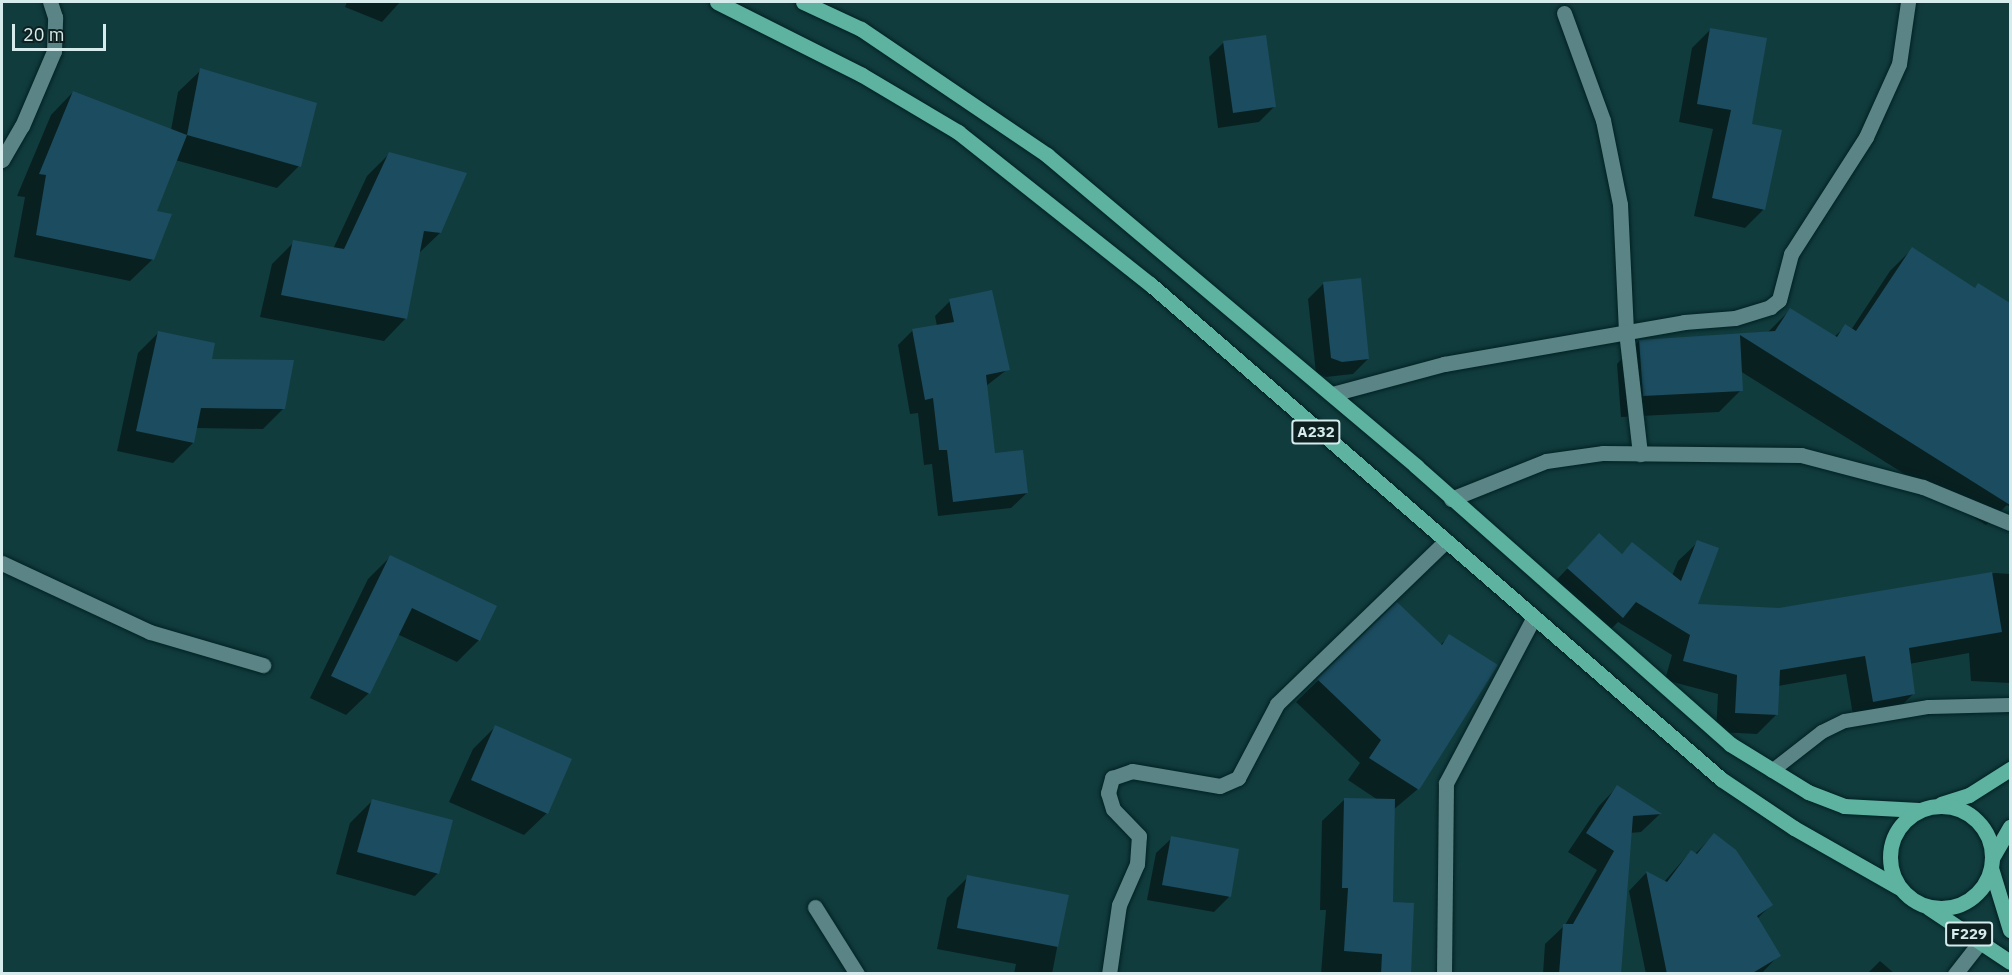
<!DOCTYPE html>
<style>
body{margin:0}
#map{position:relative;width:2012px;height:975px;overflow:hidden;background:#113c3e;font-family:"IBM Plex Sans",sans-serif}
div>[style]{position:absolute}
.shadow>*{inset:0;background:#0007}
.building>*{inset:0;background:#1c4c5f}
.roads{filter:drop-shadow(0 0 2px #022123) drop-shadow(0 0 2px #022123)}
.lane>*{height:14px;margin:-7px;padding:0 7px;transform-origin:7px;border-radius:7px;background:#5a8486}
.street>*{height:15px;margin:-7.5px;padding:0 7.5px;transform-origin:7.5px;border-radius:7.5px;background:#5a8486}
.primary>*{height:15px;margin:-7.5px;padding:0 7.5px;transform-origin:7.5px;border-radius:7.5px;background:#5db2a0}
.primary>.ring{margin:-7.5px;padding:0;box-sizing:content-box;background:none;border:15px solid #5db2a0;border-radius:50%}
span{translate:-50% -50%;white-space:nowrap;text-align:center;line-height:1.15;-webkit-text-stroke:4.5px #0e1f20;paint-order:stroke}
.shield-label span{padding:2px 4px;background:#0e1f20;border:2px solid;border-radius:4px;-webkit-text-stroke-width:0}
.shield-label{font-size:15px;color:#d6ebec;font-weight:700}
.frame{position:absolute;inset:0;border:3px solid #d6ebec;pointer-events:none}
.scale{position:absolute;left:12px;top:24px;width:94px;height:27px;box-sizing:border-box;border:3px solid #d6ebec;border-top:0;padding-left:8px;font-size:18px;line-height:21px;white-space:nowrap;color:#d6ebec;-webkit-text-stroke:4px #0e1f20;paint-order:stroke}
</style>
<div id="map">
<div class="shadow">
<div style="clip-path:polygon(347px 2px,400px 2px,382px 22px,345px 7px)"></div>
<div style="clip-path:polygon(1711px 29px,1750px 125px,1764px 209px,1745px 228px,1694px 216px,1713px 129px,1679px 122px,1692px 48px)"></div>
<div style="clip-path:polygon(1224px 42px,1274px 107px,1259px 122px,1218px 128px,1209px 57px)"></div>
<div style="clip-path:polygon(201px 70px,299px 166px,277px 188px,175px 160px,155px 212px,153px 259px,130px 281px,14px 257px,25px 197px,17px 196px,51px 115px,73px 92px,171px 130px,178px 92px)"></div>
<div style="clip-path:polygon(389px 154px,440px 233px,418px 254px,406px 318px,384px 341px,260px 317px,272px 264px,294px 242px,333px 249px,367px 176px)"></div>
<div style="clip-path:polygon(1912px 249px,1974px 289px,1978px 285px,2010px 305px,2010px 507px,2007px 505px,1986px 525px,1740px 371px,1741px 390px,1719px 412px,1621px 417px,1617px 364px,1639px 341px,1767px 333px,1790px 310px,1834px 337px,1846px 326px,1851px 330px,1890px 271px)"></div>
<div style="clip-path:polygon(1360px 280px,1368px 359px,1353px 374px,1326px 377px,1316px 373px,1308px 299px,1323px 284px)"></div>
<div style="clip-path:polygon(950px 301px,1008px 369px,986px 386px,994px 455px,1027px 493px,1011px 508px,938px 516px,932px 464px,924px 465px,918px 413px,910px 414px,898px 345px,913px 330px,937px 326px,935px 316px)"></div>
<div style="clip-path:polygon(158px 333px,210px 361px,283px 409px,263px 429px,196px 428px,193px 443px,173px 463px,117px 451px,138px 353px)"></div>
<div style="clip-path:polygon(1698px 542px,1696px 605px,1779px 610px,1995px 573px,2010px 574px,2010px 683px,1971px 681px,1969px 653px,1909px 664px,1913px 694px,1894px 713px,1854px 721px,1846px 674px,1778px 686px,1776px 715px,1757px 734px,1716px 732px,1718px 694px,1665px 680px,1672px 655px,1618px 622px,1603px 637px,1549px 588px,1580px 555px,1621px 555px,1632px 544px,1672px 576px,1678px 561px)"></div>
<div style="clip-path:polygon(390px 557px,479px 640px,457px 662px,397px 634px,369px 693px,346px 715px,310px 698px,368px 579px)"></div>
<div style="clip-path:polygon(1397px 604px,1440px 645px,1450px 636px,1418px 789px,1393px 810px,1391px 903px,1410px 974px,1321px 974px,1326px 910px,1320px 910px,1322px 821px,1345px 799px,1378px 800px,1348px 780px,1360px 763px,1296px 702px)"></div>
<div style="clip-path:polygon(495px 727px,547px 813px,524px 835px,449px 802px,473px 749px)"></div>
<div style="clip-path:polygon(1617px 787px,1660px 814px,1641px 832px,1630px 833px,1620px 974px,1543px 974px,1545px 944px,1565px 925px,1597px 870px,1568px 852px,1599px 806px)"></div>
<div style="clip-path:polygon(372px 801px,438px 873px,415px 896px,336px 874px,350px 823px)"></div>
<div style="clip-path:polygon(1714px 835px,1771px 905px,1757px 919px,1779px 955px,1761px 974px,1646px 974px,1629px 891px,1646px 873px,1664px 882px,1691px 851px,1695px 854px)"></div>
<div style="clip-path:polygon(1172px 838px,1229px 897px,1214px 912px,1147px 900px,1156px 853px)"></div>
<div style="clip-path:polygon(968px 877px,1067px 896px,1052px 974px,1014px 974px,1016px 964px,937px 949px,947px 898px)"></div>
<div style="clip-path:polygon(1880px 961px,1895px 974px,1867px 974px)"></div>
</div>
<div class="building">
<div style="clip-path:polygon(1710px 28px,1767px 38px,1752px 124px,1782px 130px,1765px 210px,1712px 198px,1731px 110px,1697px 104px)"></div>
<div style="clip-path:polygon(1266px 35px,1276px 107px,1233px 113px,1223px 41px)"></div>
<div style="clip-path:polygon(200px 68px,317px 103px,301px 167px,187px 135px)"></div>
<div style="clip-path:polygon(73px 91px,187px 135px,157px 211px,172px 214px,154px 260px,36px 235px,46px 175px,39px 174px)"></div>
<div style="clip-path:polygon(389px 152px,467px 173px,441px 233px,424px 231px,407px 319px,281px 295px,293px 240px,344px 249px)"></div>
<div style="clip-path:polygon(1912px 247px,1975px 288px,1978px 283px,2010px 303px,2010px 505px,1740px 335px,1743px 391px,1643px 396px,1639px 340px,1775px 331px,1790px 308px,1837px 337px,1845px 324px,1856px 331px)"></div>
<div style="clip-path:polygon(1361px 278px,1369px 359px,1342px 362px,1331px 358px,1323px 282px)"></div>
<div style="clip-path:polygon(992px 290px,1010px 370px,986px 375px,995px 453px,1023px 450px,1028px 493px,953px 502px,947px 450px,939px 450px,933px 398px,925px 400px,912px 329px,954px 322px,949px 299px)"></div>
<div style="clip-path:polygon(158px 331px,215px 343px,212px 359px,294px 360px,285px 409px,201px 408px,194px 443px,136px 431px)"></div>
<div style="clip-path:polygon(1599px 533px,1622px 554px,1632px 542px,1681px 581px,1697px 540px,1719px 548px,1698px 604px,1779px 608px,1992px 572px,2002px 632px,1909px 648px,1915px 694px,1873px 702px,1865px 656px,1780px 670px,1778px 715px,1735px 713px,1737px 675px,1683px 661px,1690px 635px,1636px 602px,1623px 618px,1567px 568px)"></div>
<div style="clip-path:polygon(390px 555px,497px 606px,480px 641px,412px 608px,370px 694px,331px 676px)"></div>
<div style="clip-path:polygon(1397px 602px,1442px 645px,1449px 634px,1498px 665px,1419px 790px,1369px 758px,1381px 740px,1317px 679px)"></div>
<div style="clip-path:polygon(495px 725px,572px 759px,548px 814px,471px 780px)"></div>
<div style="clip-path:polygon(1617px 785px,1662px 814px,1633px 816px,1621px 974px,1559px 974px,1563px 924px,1573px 924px,1614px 851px,1586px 833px)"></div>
<div style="clip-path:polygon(1344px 798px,1395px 799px,1393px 902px,1414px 903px,1411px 974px,1381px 974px,1382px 954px,1344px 951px,1348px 888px,1342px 888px)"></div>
<div style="clip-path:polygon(372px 799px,453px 820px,439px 874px,357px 852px)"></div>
<div style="clip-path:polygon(1714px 833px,1736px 850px,1773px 905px,1757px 916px,1781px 956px,1751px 974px,1667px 974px,1646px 871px,1667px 882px,1691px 850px,1697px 854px)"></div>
<div style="clip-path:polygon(1171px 836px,1239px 849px,1231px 897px,1162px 885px)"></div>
<div style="clip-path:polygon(967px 875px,1069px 895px,1058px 947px,957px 928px)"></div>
</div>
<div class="roads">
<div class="lane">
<div style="left:1772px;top:771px;width:63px;rotate:-38deg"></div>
<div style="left:1822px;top:732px;width:25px;rotate:-26deg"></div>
<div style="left:1845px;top:721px;width:85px;rotate:-9.5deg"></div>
<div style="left:1929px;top:707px;width:81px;rotate:-1.4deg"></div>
</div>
<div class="street">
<div style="left:1564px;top:13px;width:114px;rotate:70deg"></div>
<div style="left:1603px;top:120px;width:86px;rotate:78.6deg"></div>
<div style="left:1620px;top:204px;width:127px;rotate:87.3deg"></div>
<div style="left:1626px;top:331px;width:124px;rotate:83.5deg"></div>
<div style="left:2px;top:160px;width:39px;rotate:-60deg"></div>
<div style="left:22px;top:126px;width:82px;rotate:-66.9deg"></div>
<div style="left:54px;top:51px;width:34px;rotate:-88deg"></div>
<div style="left:55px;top:17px;width:16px;rotate:-108deg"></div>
<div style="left:1332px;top:394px;width:116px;rotate:-15deg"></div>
<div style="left:1444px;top:364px;width:244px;rotate:-9.9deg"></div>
<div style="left:1684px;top:322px;width:51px;rotate:-4.5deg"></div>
<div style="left:1735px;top:318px;width:37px;rotate:-17deg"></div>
<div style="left:1770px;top:307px;width:11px;rotate:-38deg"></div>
<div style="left:1779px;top:300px;width:48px;rotate:-75.4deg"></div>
<div style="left:1791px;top:254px;width:139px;rotate:-57.3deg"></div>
<div style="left:1866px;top:137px;width:80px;rotate:-65.7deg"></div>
<div style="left:1899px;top:64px;width:63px;rotate:-81.7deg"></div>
<div style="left:1451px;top:499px;width:102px;rotate:-21.8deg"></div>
<div style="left:1546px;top:461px;width:58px;rotate:-8deg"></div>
<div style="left:1603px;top:453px;width:198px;rotate:0.6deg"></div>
<div style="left:1801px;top:455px;width:126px;rotate:14.7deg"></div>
<div style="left:1923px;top:487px;width:94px;rotate:22.5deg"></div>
<div style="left:2px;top:563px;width:163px;rotate:25deg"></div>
<div style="left:150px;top:632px;width:118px;rotate:16.3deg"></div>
<div style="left:815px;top:907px;width:79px;rotate:57.9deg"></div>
<div style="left:1109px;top:974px;width:70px;rotate:-81.8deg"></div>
<div style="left:1119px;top:905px;width:45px;rotate:-66.3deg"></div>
<div style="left:1137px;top:864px;width:28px;rotate:-86deg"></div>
<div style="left:1139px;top:836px;width:37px;rotate:-134deg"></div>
<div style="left:1113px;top:809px;width:17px;rotate:-107deg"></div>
<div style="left:1108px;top:793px;width:16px;rotate:-75deg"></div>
<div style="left:1112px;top:778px;width:21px;rotate:-19deg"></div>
<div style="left:1132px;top:771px;width:89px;rotate:9.7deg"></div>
<div style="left:1220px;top:786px;width:20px;rotate:-24deg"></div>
<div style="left:1238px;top:778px;width:84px;rotate:-62.2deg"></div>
<div style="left:1277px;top:704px;width:235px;rotate:-44deg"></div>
<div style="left:1444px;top:974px;width:191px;rotate:-89.4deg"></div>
<div style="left:1446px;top:783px;width:188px;rotate:-62.1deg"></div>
<div style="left:1955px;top:974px;width:41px;rotate:-52deg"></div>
</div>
<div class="primary">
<div style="left:717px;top:2px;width:162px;rotate:26.7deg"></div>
<div style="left:862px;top:75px;width:112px;rotate:30.7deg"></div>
<div style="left:958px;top:132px;width:245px;rotate:38.4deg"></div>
<div style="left:1150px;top:284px;width:756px;rotate:40.92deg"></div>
<div style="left:1721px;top:779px;width:88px;rotate:33.9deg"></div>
<div style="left:1794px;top:828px;width:120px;rotate:29.6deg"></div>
<div style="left:803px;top:2px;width:64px;rotate:25deg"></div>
<div style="left:861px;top:29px;width:225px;rotate:34.1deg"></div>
<div style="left:1047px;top:155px;width:483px;rotate:40.1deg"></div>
<div style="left:1416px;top:466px;width:419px;rotate:41.5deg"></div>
<div style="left:1730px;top:744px;width:92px;rotate:31.6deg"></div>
<div style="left:1808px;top:792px;width:39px;rotate:21deg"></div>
<div style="left:1844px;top:806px;width:75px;rotate:3.1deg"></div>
<div style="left:1941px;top:804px;width:29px;rotate:-18deg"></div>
<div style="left:1969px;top:795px;width:49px;rotate:-32.4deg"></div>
<div class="ring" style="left:1890px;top:806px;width:87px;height:87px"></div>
<div style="left:1992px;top:858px;width:36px;rotate:-60deg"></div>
<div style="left:1991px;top:868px;width:65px;rotate:73deg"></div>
<div style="left:1929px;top:908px;width:97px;rotate:33.7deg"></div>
</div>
</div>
<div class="shield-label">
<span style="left:1316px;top:432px">A232</span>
<span style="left:1969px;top:934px">F229</span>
</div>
<div class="frame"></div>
<div class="scale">20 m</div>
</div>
